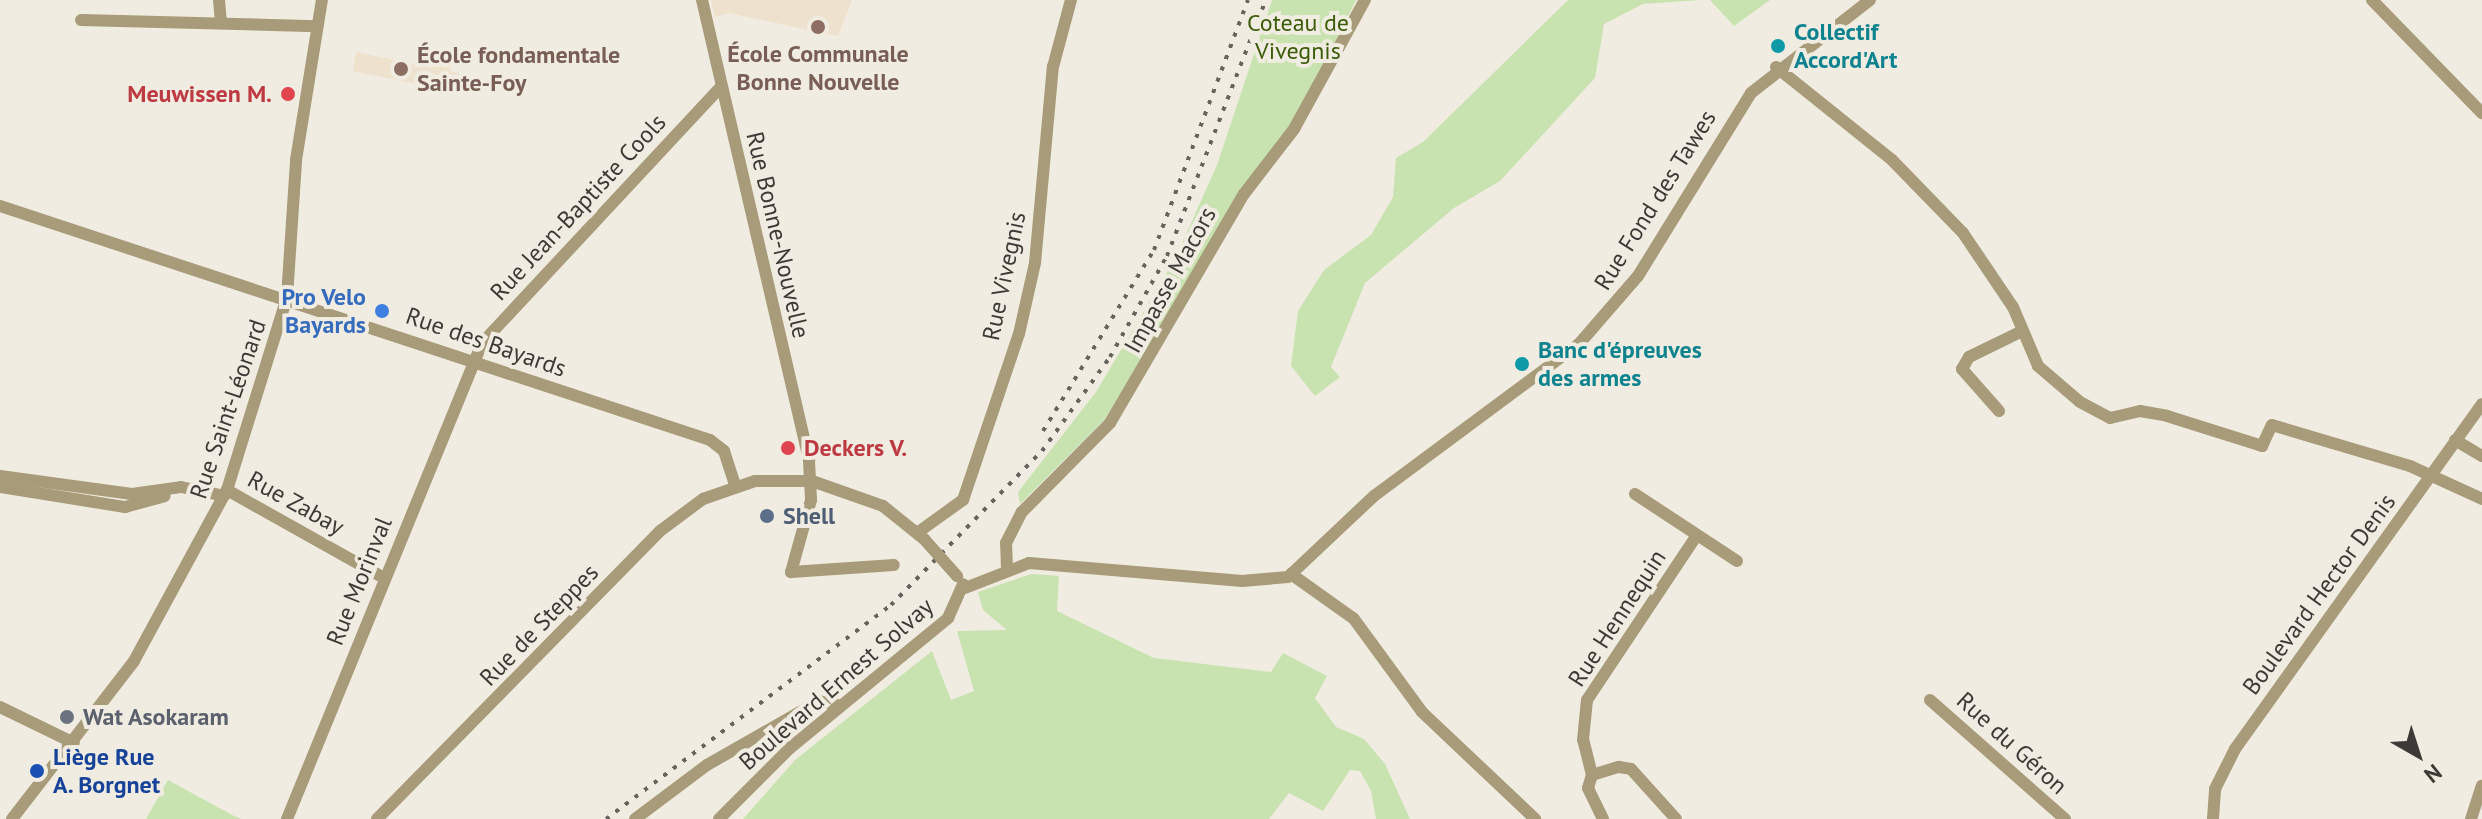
<!DOCTYPE html>
<meta charset="utf-8">
<style>
body{margin:0}
#map{position:relative;width:2482px;height:819px;overflow:hidden;background:#f1ece1;font-family:"PT Sans",sans-serif}
div>[style]{position:absolute}
.education>*{inset:0;background:#eee1cd}
.green>*{inset:0;background:#c8e3b0}
.minor>*{height:12px;margin:-6px;padding:0 6px;transform-origin:6px;border-radius:6px;background:#a89b79}
.rail>*{height:4px;margin-top:-2px;transform-origin:0;background:repeating-linear-gradient(90deg,#67645f 0 4px,transparent 0 12px)}
.minor-bridge>*{height:12px;margin:-6px;padding:0 6px;transform-origin:6px;border-radius:6px;background:#a89b79}
.dots>*{width:22px;height:22px;translate:-50% -50%;box-sizing:border-box;border:4px solid #f1ece1;border-radius:50%}
span{translate:-50% -50%;white-space:nowrap;text-align:center;line-height:1.15;-webkit-text-stroke:8px #f1ece1;paint-order:stroke}
.park-label{font-size:24px;color:#3b5c09}
.culture-label{font-size:24px;color:#0d838f;font-weight:700}
.left{translate:0 -50%;text-align:left}
.education-label{font-size:24px;color:#785e54;font-weight:700}
.health-label{font-size:24px;color:#be3a42;font-weight:700}
.right{translate:-100% -50%;text-align:right}
.street-label{font-size:24px;color:#3c3a36}
.shop-label{font-size:24px;color:#366cbe;font-weight:700}
.service-label{font-size:24px;color:#4e5e75;font-weight:700}
.worship-label{font-size:24px;color:#5b616d;font-weight:700}
.transit-label{font-size:24px;color:#164399;font-weight:700}
.north{position:absolute;left:2378px;top:715px;width:80px;height:80px;-webkit-text-stroke:6px #f1ece1;paint-order:stroke;rotate:141deg;font-size:22px;font-weight:700;line-height:32px;text-align:center;color:#3c3a36}
.north::after{content:'';display:block;margin:auto;width:28px;height:36px;background:#3c3a36;clip-path:polygon(50% 0,100% 100%,50% 72%,0 100%)}
</style>
<div id="map">
<div class="education">
<div style="clip-path:polygon(711px 0,852px 0,838px 36px,729px 13px,715px 17px)"></div>
<div style="clip-path:polygon(428px 46px,453px 51px,449px 71px,467px 75px,463px 93px,353px 71px,356px 52px,423px 66px)"></div>
</div>
<div class="green">
<div style="clip-path:polygon(1272px 0,1356px 0,1299px 115px,1105px 419px,1020px 504px,1018px 492px,1096px 392px,1175px 259px,1217px 165px)"></div>
<div style="clip-path:polygon(1568px 0,1700px 0,1643px 4px,1604px 24px,1595px 78px,1500px 181px,1454px 208px,1365px 283px,1331px 367px,1340px 377px,1315px 396px,1291px 366px,1298px 311px,1324px 270px,1371px 235px,1393px 197px,1396px 158px,1423px 142px)"></div>
<div style="clip-path:polygon(1710px 0,1770px 0,1734px 26px)"></div>
<div style="clip-path:polygon(1031px 574px,1059px 576px,1057px 611px,1154px 658px,1271px 672px,1283px 653px,1327px 676px,1315px 698px,1336px 727px,1364px 739px,1385px 764px,1410px 819px,1376px 819px,1371px 791px,1360px 771px,1350px 770px,1323px 811px,1289px 793px,1269px 819px,743px 819px,795px 760px,932px 651px,951px 700px,974px 691px,957px 631px,1007px 630px,983px 610px,978px 592px)"></div>
<div style="clip-path:polygon(168px 780px,234px 816px,241px 819px,146px 819px)"></div>
</div>
<div class="minor">
<div style="left:219px;top:0;width:21px;rotate:85deg"></div>
<div style="left:702px;top:0;width:473px;rotate:76.9deg"></div>
<div style="left:809px;top:461px;width:39px;rotate:87deg"></div>
<div style="left:811px;top:500px;width:75px;rotate:105.5deg"></div>
<div style="left:791px;top:572px;width:103px;rotate:-3.9deg"></div>
<div style="left:2372px;top:0;width:158px;rotate:45.8deg"></div>
<div style="left:81px;top:20px;width:236px;rotate:1.5deg"></div>
<div style="left:1776px;top:67px;width:149px;rotate:38.7deg"></div>
<div style="left:1892px;top:160px;width:102px;rotate:45.8deg"></div>
<div style="left:1963px;top:233px;width:89px;rotate:56deg"></div>
<div style="left:2013px;top:307px;width:64px;rotate:67deg"></div>
<div style="left:2038px;top:366px;width:55px;rotate:40.6deg"></div>
<div style="left:2080px;top:402px;width:34px;rotate:28deg"></div>
<div style="left:2110px;top:418px;width:31px;rotate:-13deg"></div>
<div style="left:2140px;top:411px;width:27px;rotate:10deg"></div>
<div style="left:2167px;top:416px;width:100px;rotate:17.5deg"></div>
<div style="left:2262px;top:446px;width:23px;rotate:-65deg"></div>
<div style="left:2272px;top:425px;width:144px;rotate:16.5deg"></div>
<div style="left:2410px;top:466px;width:79px;rotate:24.6deg"></div>
<div style="left:0;top:206px;width:748px;rotate:18.24deg"></div>
<div style="left:710px;top:440px;width:18px;rotate:38deg"></div>
<div style="left:724px;top:451px;width:36px;rotate:72deg"></div>
<div style="left:1999px;top:411px;width:56px;rotate:-131.4deg"></div>
<div style="left:1962px;top:369px;width:14px;rotate:-60deg"></div>
<div style="left:1969px;top:357px;width:55px;rotate:-26.1deg"></div>
<div style="left:2455px;top:440px;width:31px;rotate:31deg"></div>
<div style="left:0;top:476px;width:133px;rotate:7.8deg"></div>
<div style="left:132px;top:494px;width:49px;rotate:-8.1deg"></div>
<div style="left:181px;top:487px;width:44px;rotate:11.8deg"></div>
<div style="left:0;top:487px;width:127px;rotate:9.1deg"></div>
<div style="left:125px;top:507px;width:41px;rotate:-15.4deg"></div>
<div style="left:227px;top:490px;width:180px;rotate:29.3deg"></div>
<div style="left:1635px;top:494px;width:122px;rotate:33.3deg"></div>
<div style="left:917px;top:533px;width:57px;rotate:-35.7deg"></div>
<div style="left:963px;top:500px;width:175px;rotate:-71.4deg"></div>
<div style="left:1019px;top:334px;width:73px;rotate:-77.3deg"></div>
<div style="left:1035px;top:263px;width:197px;rotate:-84.8deg"></div>
<div style="left:1053px;top:67px;width:69px;rotate:-75deg"></div>
<div style="left:1007px;top:569px;width:26px;rotate:-92deg"></div>
<div style="left:1006px;top:543px;width:35px;rotate:-63deg"></div>
<div style="left:1022px;top:512px;width:125px;rotate:-45.3deg"></div>
<div style="left:1110px;top:423px;width:265px;rotate:-59.7deg"></div>
<div style="left:1244px;top:194px;width:82px;rotate:-52.4deg"></div>
<div style="left:1294px;top:129px;width:147px;rotate:-61.2deg"></div>
<div style="left:1291px;top:574px;width:77px;rotate:35.5deg"></div>
<div style="left:1354px;top:619px;width:115px;rotate:53.8deg"></div>
<div style="left:1422px;top:712px;width:156px;rotate:43.4deg"></div>
<div style="left:965px;top:588px;width:69px;rotate:-21.3deg"></div>
<div style="left:1029px;top:563px;width:214px;rotate:4.8deg"></div>
<div style="left:1242px;top:581px;width:46px;rotate:-5deg"></div>
<div style="left:1288px;top:577px;width:118px;rotate:-43.3deg"></div>
<div style="left:1374px;top:496px;width:255px;rotate:-36.6deg"></div>
<div style="left:1579px;top:344px;width:90px;rotate:-49.1deg"></div>
<div style="left:1638px;top:276px;width:215px;rotate:-58.3deg"></div>
<div style="left:1751px;top:93px;width:151px;rotate:-38deg"></div>
<div style="left:1930px;top:700px;width:180px;rotate:41.4deg"></div>
<div style="left:0;top:707px;width:82px;rotate:25.9deg"></div>
<div style="left:1592px;top:775px;width:36px;rotate:-104deg"></div>
<div style="left:1583px;top:740px;width:40px;rotate:-84.3deg"></div>
<div style="left:1587px;top:700px;width:198px;rotate:-56.3deg"></div>
<div style="left:12px;top:819px;width:200px;rotate:-52.3deg"></div>
<div style="left:134px;top:661px;width:195px;rotate:-61.5deg"></div>
<div style="left:227px;top:490px;width:202px;rotate:-72.7deg"></div>
<div style="left:287px;top:297px;width:137px;rotate:-86.2deg"></div>
<div style="left:296px;top:160px;width:162px;rotate:-80.8deg"></div>
<div style="left:287px;top:819px;width:514px;rotate:-67.72deg"></div>
<div style="left:482px;top:343px;width:350px;rotate:-47deg"></div>
<div style="left:377px;top:819px;width:404px;rotate:-45.5deg"></div>
<div style="left:660px;top:531px;width:54px;rotate:-36.7deg"></div>
<div style="left:703px;top:499px;width:55px;rotate:-19.1deg"></div>
<div style="left:755px;top:481px;width:57px"></div>
<div style="left:812px;top:481px;width:75px;rotate:19.4deg"></div>
<div style="left:883px;top:506px;width:53px;rotate:38.8deg"></div>
<div style="left:635px;top:819px;width:90px;rotate:-36.9deg"></div>
<div style="left:707px;top:765px;width:129px;rotate:-29.7deg"></div>
<div style="left:819px;top:701px;width:22px;rotate:13deg"></div>
<div style="left:719px;top:819px;width:100px;rotate:-45deg"></div>
<div style="left:790px;top:748px;width:205px;rotate:-39.4deg"></div>
<div style="left:948px;top:618px;width:37px;rotate:-66deg"></div>
<div style="left:1603px;top:819px;width:34px;rotate:-116deg"></div>
<div style="left:1588px;top:788px;width:14px;rotate:-73deg"></div>
<div style="left:1592px;top:775px;width:28px;rotate:-17deg"></div>
<div style="left:1619px;top:767px;width:12px;rotate:9deg"></div>
<div style="left:1631px;top:769px;width:67px;rotate:48deg"></div>
<div style="left:2213px;top:819px;width:30px;rotate:-86deg"></div>
<div style="left:2215px;top:789px;width:45px;rotate:-63.4deg"></div>
<div style="left:2235px;top:749px;width:424px;rotate:-54.4deg"></div>
<div style="left:2471px;top:819px;width:35px;rotate:-72deg"></div>
</div>
<div class="rail">
<div style="left:1043px;top:431px;width:212px;rotate:-58.5deg"></div>
<div style="left:1154px;top:250px;width:267px;rotate:-69.4deg"></div>
<div style="left:606px;top:819px;width:356px;rotate:-36.9deg"></div>
<div style="left:891px;top:605px;width:216px;rotate:-45.6deg"></div>
<div style="left:1042px;top:451px;width:116px;rotate:-54.1deg"></div>
<div style="left:1110px;top:357px;width:116px;rotate:-60.6deg"></div>
<div style="left:1167px;top:256px;width:274px;rotate:-68.9deg"></div>
</div>
<div class="minor-bridge">
<div style="left:924px;top:539px;width:50px;rotate:48.3deg"></div>
</div>
<div class="dots">
<div style="left:818px;top:27px;background:#8d6e63"></div>
<div style="left:1778px;top:46px;background:#0f9aa8"></div>
<div style="left:401px;top:69px;background:#8d6e63"></div>
<div style="left:288px;top:94px;background:#e0444e"></div>
<div style="left:382px;top:311px;background:#3f7fe0"></div>
<div style="left:1522px;top:364px;background:#0f9aa8"></div>
<div style="left:788px;top:448px;background:#e0444e"></div>
<div style="left:767px;top:516px;background:#5c6f8a"></div>
<div style="left:67px;top:717px;background:#6b7280"></div>
<div style="left:37px;top:771px;background:#1a4fb4"></div>
</div>
<div class="park-label">
<span style="left:1298px;top:37px">Coteau de<br>Vivegnis</span>
</div>
<div class="culture-label">
<span class="left" style="left:1794px;top:46px">Collectif<br>Accord'Art</span>
<span class="left" style="left:1538px;top:364px">Banc d'épreuves<br>des armes</span>
</div>
<div class="education-label">
<span style="left:818px;top:68px">École Communale<br>Bonne Nouvelle</span>
<span class="left" style="left:417px;top:69px">École fondamentale<br>Sainte-Foy</span>
</div>
<div class="health-label">
<span class="right" style="left:272px;top:94px">Meuwissen M.</span>
<span class="left" style="left:804px;top:448px">Deckers V.</span>
</div>
<div class="street-label">
<span style="left:1655px;top:200px;rotate:-58deg">Rue Fond des Tawes</span>
<span style="left:578px;top:207px;rotate:-47deg">Rue Jean-Baptiste Cools</span>
<span style="left:778px;top:235px;rotate:77deg">Rue Bonne-Nouvelle</span>
<span style="left:1004px;top:276px;rotate:-78deg">Rue Vivegnis</span>
<span style="left:1170px;top:280px;rotate:-61deg">Impasse Macors</span>
<span style="left:486px;top:342px;rotate:19deg">Rue des Bayards</span>
<span style="left:228px;top:409px;rotate:-71deg">Rue Saint-Léonard</span>
<span style="left:296px;top:503px;rotate:29deg">Rue Zabay</span>
<span style="left:359px;top:581px;rotate:-68deg">Rue Morinval</span>
<span style="left:2319px;top:594px;rotate:-54deg">Boulevard Hector Denis</span>
<span style="left:1617px;top:618px;rotate:-57deg">Rue Hennequin</span>
<span style="left:539px;top:625px;rotate:-46deg">Rue de Steppes</span>
<span style="left:836px;top:684px;rotate:-41deg">Boulevard Ernest Solvay</span>
<span style="left:2012px;top:743px;rotate:42deg">Rue du Géron</span>
</div>
<div class="shop-label">
<span class="right" style="left:366px;top:311px">Pro Velo<br>Bayards</span>
</div>
<div class="service-label">
<span class="left" style="left:783px;top:516px">Shell</span>
</div>
<div class="worship-label">
<span class="left" style="left:83px;top:717px">Wat Asokaram</span>
</div>
<div class="transit-label">
<span class="left" style="left:53px;top:771px">Liège Rue<br>A. Borgnet</span>
</div>
<div class="north">N</div>
</div>
